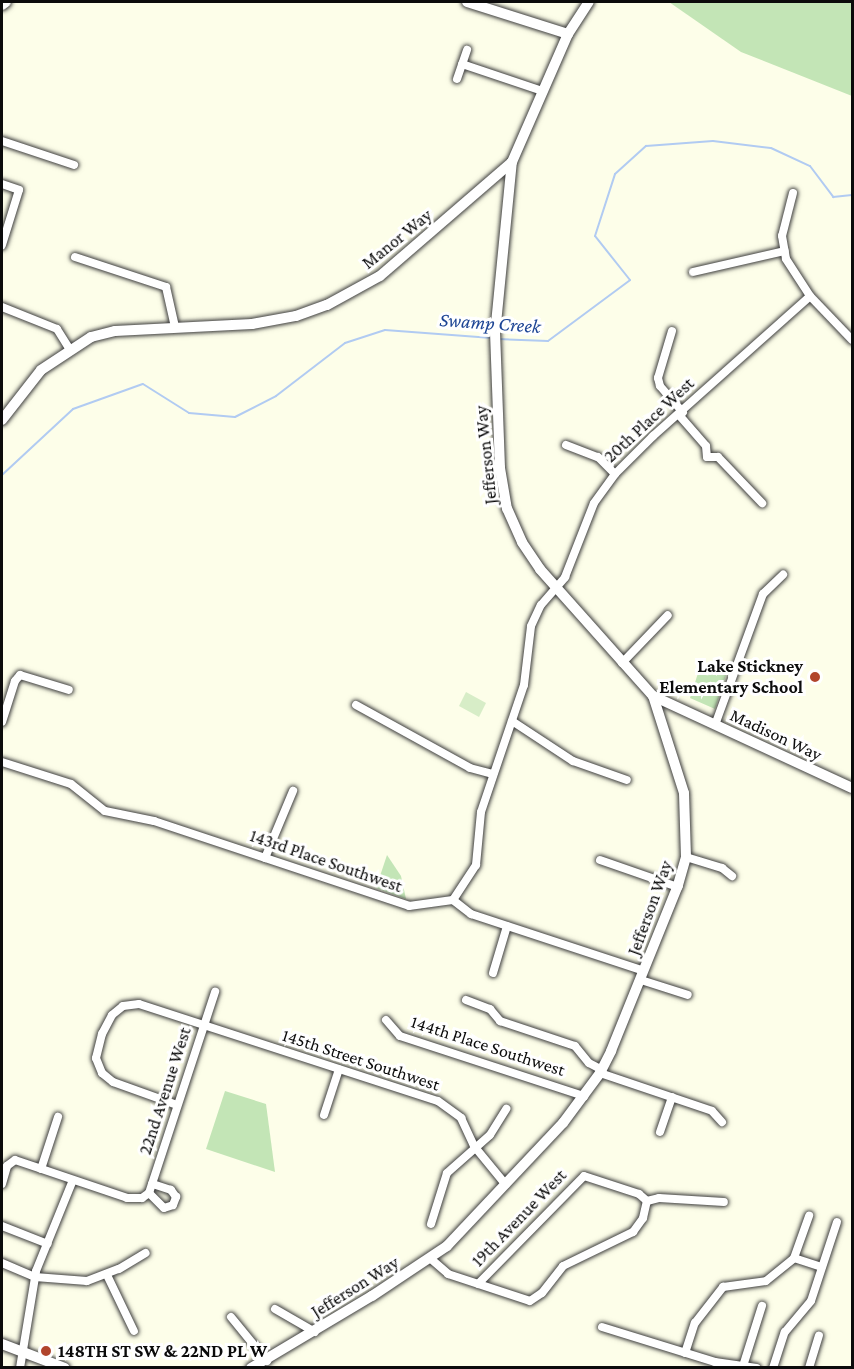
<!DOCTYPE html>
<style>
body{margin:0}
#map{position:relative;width:854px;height:1369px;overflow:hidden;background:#fdfee9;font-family:"Crimson Pro",serif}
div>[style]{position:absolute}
.green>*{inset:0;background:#c3e5b6}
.pitch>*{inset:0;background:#d7edc7}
.stream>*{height:2px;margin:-1px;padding:0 1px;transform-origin:1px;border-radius:1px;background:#b1cbf2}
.roads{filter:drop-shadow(0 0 2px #3e3e3e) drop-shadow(0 0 2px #3e3e3e)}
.minor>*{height:8px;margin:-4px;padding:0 4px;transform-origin:4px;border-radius:4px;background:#fff}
.tertiary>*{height:10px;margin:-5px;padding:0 5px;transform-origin:5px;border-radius:5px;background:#fff}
.dots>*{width:16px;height:16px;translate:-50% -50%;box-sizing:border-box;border:3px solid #fff;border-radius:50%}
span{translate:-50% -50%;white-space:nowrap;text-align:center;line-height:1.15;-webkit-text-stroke:6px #fff;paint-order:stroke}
.street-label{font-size:18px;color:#0b0b0b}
.poi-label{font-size:18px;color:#0b0b0b;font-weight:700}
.right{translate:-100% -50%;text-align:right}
.left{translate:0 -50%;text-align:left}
.water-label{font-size:20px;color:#1c4494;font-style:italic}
.frame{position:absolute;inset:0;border:3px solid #0b0b0b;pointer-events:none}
</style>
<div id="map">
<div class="green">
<div style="clip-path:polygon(669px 2px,852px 2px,852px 96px,741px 52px)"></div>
<div style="clip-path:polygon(700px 667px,726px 675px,715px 709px,690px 698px)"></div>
<div style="clip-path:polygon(387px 855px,401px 876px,406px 899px,376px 888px)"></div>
<div style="clip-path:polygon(225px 1091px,266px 1104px,275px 1172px,206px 1149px)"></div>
</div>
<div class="pitch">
<div style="clip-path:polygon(466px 692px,486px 703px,479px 717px,459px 706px)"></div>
</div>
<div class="stream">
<div style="left:498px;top:339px;width:50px;rotate:2.3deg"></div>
<div style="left:548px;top:341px;width:102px;rotate:-36.6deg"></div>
<div style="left:630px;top:280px;width:56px;rotate:-128.5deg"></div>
<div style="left:595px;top:236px;width:65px;rotate:-72.1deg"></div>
<div style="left:615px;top:174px;width:42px;rotate:-42.1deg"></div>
<div style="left:646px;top:146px;width:67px;rotate:-4.3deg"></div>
<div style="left:713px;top:141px;width:58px;rotate:6.9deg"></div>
<div style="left:771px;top:148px;width:43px;rotate:24.8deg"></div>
<div style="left:810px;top:166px;width:39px;rotate:53deg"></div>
<div style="left:833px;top:197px;width:19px;rotate:-6deg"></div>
<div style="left:2px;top:475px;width:97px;rotate:-42.9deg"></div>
<div style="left:73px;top:409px;width:74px;rotate:-19.7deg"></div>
<div style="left:143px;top:384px;width:54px;rotate:32.2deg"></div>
<div style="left:189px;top:413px;width:46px;rotate:5deg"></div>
<div style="left:235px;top:417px;width:46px;rotate:-27.1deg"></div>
<div style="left:276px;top:396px;width:87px;rotate:-37.5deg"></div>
<div style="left:345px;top:343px;width:42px;rotate:-18deg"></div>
<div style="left:385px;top:330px;width:107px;rotate:4.3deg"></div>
</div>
<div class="roads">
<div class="minor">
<div style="left:462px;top:64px;width:84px;rotate:18.6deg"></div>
<div style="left:457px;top:79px;width:31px;rotate:-71deg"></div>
<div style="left:2px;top:141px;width:76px;rotate:18.4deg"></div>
<div style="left:2px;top:184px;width:18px;rotate:19deg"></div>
<div style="left:19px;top:190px;width:58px;rotate:107.2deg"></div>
<div style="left:793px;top:193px;width:44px;rotate:104.3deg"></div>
<div style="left:782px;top:236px;width:23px;rotate:80deg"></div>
<div style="left:786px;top:259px;width:44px;rotate:57deg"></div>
<div style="left:810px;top:296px;width:61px;rotate:46.3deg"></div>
<div style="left:75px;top:257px;width:96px;rotate:18.2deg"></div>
<div style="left:166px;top:287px;width:41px;rotate:77.3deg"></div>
<div style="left:693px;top:272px;width:94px;rotate:-12.9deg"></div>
<div style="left:2px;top:307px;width:59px;rotate:21.8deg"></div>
<div style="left:57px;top:329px;width:22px;rotate:58deg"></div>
<div style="left:672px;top:331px;width:49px;rotate:106.6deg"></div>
<div style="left:658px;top:378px;width:8px;rotate:76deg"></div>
<div style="left:660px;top:386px;width:35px;rotate:49deg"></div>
<div style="left:679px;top:415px;width:41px;rotate:48.9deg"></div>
<div style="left:706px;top:446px;width:11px;rotate:85deg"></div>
<div style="left:707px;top:457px;width:11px"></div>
<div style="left:718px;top:457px;width:64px;rotate:46.3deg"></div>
<div style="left:566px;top:445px;width:34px;rotate:21deg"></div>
<div style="left:598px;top:457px;width:24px;rotate:45deg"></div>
<div style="left:622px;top:663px;width:66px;rotate:-46.2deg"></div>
<div style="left:356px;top:705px;width:130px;rotate:28.9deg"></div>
<div style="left:470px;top:768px;width:24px;rotate:15deg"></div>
<div style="left:512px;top:721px;width:73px;rotate:33.3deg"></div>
<div style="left:573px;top:761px;width:57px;rotate:19.4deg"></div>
<div style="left:2px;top:722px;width:43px;rotate:-72.4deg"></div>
<div style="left:15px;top:681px;width:8px;rotate:-50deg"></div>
<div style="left:20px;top:675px;width:51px;rotate:17deg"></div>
<div style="left:715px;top:725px;width:140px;rotate:-69.9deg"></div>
<div style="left:763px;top:594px;width:28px;rotate:-44deg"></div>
<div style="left:2px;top:762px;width:72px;rotate:17.7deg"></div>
<div style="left:71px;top:784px;width:43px;rotate:38.5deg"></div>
<div style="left:105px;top:811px;width:50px;rotate:11.5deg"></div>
<div style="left:154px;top:821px;width:269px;rotate:18.4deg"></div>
<div style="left:409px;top:906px;width:44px;rotate:-7.8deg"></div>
<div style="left:453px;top:900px;width:23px;rotate:38deg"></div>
<div style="left:471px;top:914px;width:182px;rotate:18.2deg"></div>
<div style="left:686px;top:857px;width:38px;rotate:17deg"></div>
<div style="left:722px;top:868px;width:13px;rotate:39deg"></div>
<div style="left:265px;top:858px;width:73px;rotate:-67.3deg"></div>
<div style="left:600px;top:860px;width:83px;rotate:19.1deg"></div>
<div style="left:453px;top:900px;width:42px;rotate:-56.7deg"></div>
<div style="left:476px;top:865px;width:53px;rotate:-84.6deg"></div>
<div style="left:481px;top:812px;width:134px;rotate:-71.3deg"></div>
<div style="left:524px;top:685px;width:59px;rotate:-83.2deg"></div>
<div style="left:531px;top:626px;width:23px;rotate:-65deg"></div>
<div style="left:541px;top:605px;width:37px;rotate:-49deg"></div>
<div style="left:565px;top:577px;width:79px;rotate:-68.6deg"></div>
<div style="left:594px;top:503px;width:36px;rotate:-54deg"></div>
<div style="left:615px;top:474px;width:54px;rotate:-45deg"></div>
<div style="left:653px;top:436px;width:210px;rotate:-41.7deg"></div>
<div style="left:493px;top:973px;width:49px;rotate:-73.4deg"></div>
<div style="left:641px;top:980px;width:49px;rotate:17.7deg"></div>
<div style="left:466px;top:1000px;width:26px;rotate:21deg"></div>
<div style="left:490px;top:1009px;width:16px;rotate:50deg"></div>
<div style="left:500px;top:1021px;width:79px;rotate:18.4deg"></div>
<div style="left:575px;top:1046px;width:22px;rotate:51deg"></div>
<div style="left:589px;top:1063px;width:15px;rotate:28deg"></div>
<div style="left:386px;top:1020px;width:21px;rotate:49deg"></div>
<div style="left:400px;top:1036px;width:194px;rotate:18.1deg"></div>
<div style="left:600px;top:1073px;width:118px;rotate:18.7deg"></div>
<div style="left:712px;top:1111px;width:15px;rotate:48deg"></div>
<div style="left:177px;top:1105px;width:68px;rotate:-160.2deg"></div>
<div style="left:113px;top:1082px;width:14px;rotate:-141deg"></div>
<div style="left:102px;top:1073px;width:16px;rotate:-112deg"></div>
<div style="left:96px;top:1058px;width:25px;rotate:-76deg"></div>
<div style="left:102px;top:1034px;width:21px;rotate:-62deg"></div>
<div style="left:112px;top:1015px;width:14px;rotate:-39deg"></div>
<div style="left:123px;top:1006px;width:16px;rotate:-7deg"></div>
<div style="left:139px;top:1004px;width:314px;rotate:18deg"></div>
<div style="left:438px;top:1101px;width:29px;rotate:36deg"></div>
<div style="left:461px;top:1118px;width:31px;rotate:65deg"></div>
<div style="left:474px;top:1146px;width:50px;rotate:50.6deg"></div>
<div style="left:324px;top:1115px;width:48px;rotate:-71.9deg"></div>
<div style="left:660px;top:1132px;width:37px;rotate:-71deg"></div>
<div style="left:41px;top:1169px;width:55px;rotate:-71.9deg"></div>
<div style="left:2px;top:1184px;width:19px;rotate:-74deg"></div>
<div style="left:7px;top:1166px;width:10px;rotate:-37deg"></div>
<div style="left:15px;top:1160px;width:118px;rotate:18.7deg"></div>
<div style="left:127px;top:1198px;width:15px"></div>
<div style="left:142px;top:1198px;width:9px;rotate:-36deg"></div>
<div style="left:149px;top:1193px;width:212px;rotate:-71.8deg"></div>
<div style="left:149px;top:1193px;width:21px;rotate:45deg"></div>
<div style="left:164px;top:1208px;width:9px;rotate:-18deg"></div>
<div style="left:173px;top:1205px;width:9px;rotate:-69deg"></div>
<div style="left:176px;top:1197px;width:9px;rotate:-126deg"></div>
<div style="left:171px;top:1190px;width:20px;rotate:-162deg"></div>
<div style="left:431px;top:1224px;width:53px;rotate:-72.6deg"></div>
<div style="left:447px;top:1173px;width:57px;rotate:-41.5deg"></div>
<div style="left:490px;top:1135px;width:31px;rotate:-58deg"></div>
<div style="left:2px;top:1226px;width:49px;rotate:21.4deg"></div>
<div style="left:794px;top:1258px;width:29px;rotate:18deg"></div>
<div style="left:431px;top:1259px;width:23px;rotate:41deg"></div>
<div style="left:448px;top:1274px;width:86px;rotate:18.2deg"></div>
<div style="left:530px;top:1301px;width:14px;rotate:-34deg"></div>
<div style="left:542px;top:1293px;width:34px;rotate:-52deg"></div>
<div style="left:563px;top:1266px;width:78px;rotate:-25.9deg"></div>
<div style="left:633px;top:1232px;width:17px;rotate:-54deg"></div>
<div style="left:643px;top:1218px;width:17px;rotate:-77deg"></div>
<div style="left:2px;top:1263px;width:36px;rotate:23deg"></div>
<div style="left:35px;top:1277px;width:52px;rotate:4.4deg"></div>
<div style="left:87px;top:1281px;width:34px;rotate:-21deg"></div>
<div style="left:119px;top:1269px;width:31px;rotate:-31deg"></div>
<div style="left:107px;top:1275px;width:62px;rotate:64.3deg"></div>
<div style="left:478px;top:1284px;width:151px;rotate:-45.5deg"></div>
<div style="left:584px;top:1176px;width:58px;rotate:18.1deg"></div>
<div style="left:639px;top:1194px;width:11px;rotate:41deg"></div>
<div style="left:647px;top:1201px;width:12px;rotate:-14deg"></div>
<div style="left:659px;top:1198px;width:65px;rotate:3.5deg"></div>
<div style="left:275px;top:1309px;width:46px;rotate:29.9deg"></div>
<div style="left:231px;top:1317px;width:57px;rotate:50.7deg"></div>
<div style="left:602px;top:1327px;width:118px;rotate:17.2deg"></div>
<div style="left:715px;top:1362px;width:42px;rotate:8.1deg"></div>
<div style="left:685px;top:1353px;width:32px;rotate:-72deg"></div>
<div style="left:695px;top:1323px;width:46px;rotate:-52.1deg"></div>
<div style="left:723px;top:1287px;width:43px;rotate:-7.9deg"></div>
<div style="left:766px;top:1281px;width:36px;rotate:-39deg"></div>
<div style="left:794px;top:1258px;width:45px;rotate:-70.3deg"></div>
<div style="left:744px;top:1363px;width:60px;rotate:-72.5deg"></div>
<div style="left:20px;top:1368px;width:98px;rotate:-80.6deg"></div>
<div style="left:36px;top:1271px;width:98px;rotate:-67.9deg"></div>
<div style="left:773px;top:1368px;width:38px;rotate:-72deg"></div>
<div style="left:785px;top:1332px;width:40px;rotate:-50deg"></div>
<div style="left:811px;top:1301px;width:83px;rotate:-71.8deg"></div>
<div style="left:809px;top:1368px;width:34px;rotate:-73deg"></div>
</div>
<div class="tertiary">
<div style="left:467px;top:2px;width:106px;rotate:17.6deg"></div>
<div style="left:2px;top:5px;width:5px;rotate:-37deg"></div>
<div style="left:2px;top:420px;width:63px;rotate:-52deg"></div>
<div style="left:41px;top:370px;width:60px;rotate:-33.4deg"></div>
<div style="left:91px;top:337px;width:25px;rotate:-14deg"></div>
<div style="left:115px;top:331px;width:137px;rotate:-2.9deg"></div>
<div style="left:252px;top:324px;width:45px;rotate:-10.3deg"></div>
<div style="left:296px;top:316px;width:33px;rotate:-20deg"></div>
<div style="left:327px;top:305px;width:60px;rotate:-28.7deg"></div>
<div style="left:380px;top:276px;width:174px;rotate:-40.8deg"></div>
<div style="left:512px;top:162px;width:140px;rotate:-66.4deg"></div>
<div style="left:568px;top:34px;width:38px;rotate:-57deg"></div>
<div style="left:653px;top:696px;width:219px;rotate:24.8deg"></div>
<div style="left:2px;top:1344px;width:67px;rotate:20.9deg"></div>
<div style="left:251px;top:1368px;width:141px;rotate:-30.8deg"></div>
<div style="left:372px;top:1296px;width:90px;rotate:-33.7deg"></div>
<div style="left:447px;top:1246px;width:169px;rotate:-46.7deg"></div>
<div style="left:563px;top:1123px;width:62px;rotate:-53.5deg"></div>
<div style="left:600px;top:1073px;width:25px;rotate:-63deg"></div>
<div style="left:611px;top:1051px;width:179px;rotate:-68deg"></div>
<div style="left:678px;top:885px;width:29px;rotate:-74deg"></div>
<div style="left:686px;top:857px;width:64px;rotate:-91.8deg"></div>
<div style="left:684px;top:793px;width:102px;rotate:-107.7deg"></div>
<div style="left:653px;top:696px;width:170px;rotate:-131.7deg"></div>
<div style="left:540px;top:569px;width:32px;rotate:-124deg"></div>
<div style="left:522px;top:542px;width:36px;rotate:-114deg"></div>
<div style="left:507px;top:509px;width:42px;rotate:-99.7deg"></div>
<div style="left:500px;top:468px;width:134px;rotate:-92.1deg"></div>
<div style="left:495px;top:334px;width:173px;rotate:-84.4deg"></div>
</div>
</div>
<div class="dots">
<div style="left:815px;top:677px;background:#b1452c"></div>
<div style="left:46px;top:1351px;background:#b1452c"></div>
</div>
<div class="street-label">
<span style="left:397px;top:239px;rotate:-39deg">Manor Way</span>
<span style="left:649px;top:420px;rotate:-43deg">20th Place West</span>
<span style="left:486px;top:455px;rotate:-96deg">Jefferson Way</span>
<span style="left:776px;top:735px;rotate:25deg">Madison Way</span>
<span style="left:326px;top:861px;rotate:19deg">143rd Place Southwest</span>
<span style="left:650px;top:908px;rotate:-70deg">Jefferson Way</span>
<span style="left:488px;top:1046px;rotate:18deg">144th Place Southwest</span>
<span style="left:361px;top:1060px;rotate:18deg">145th Street Southwest</span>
<span style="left:165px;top:1091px;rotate:-72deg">22nd Avenue West</span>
<span style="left:519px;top:1218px;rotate:-46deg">19th Avenue West</span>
<span style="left:355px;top:1287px;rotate:-32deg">Jefferson Way</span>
</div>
<div class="poi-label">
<span class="right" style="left:803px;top:677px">Lake Stickney<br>Elementary School</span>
<span class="left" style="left:58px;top:1351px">148TH ST SW &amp; 22ND PL W</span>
</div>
<div class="water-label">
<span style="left:490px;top:323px;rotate:4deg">Swamp Creek</span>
</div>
<div class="frame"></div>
</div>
